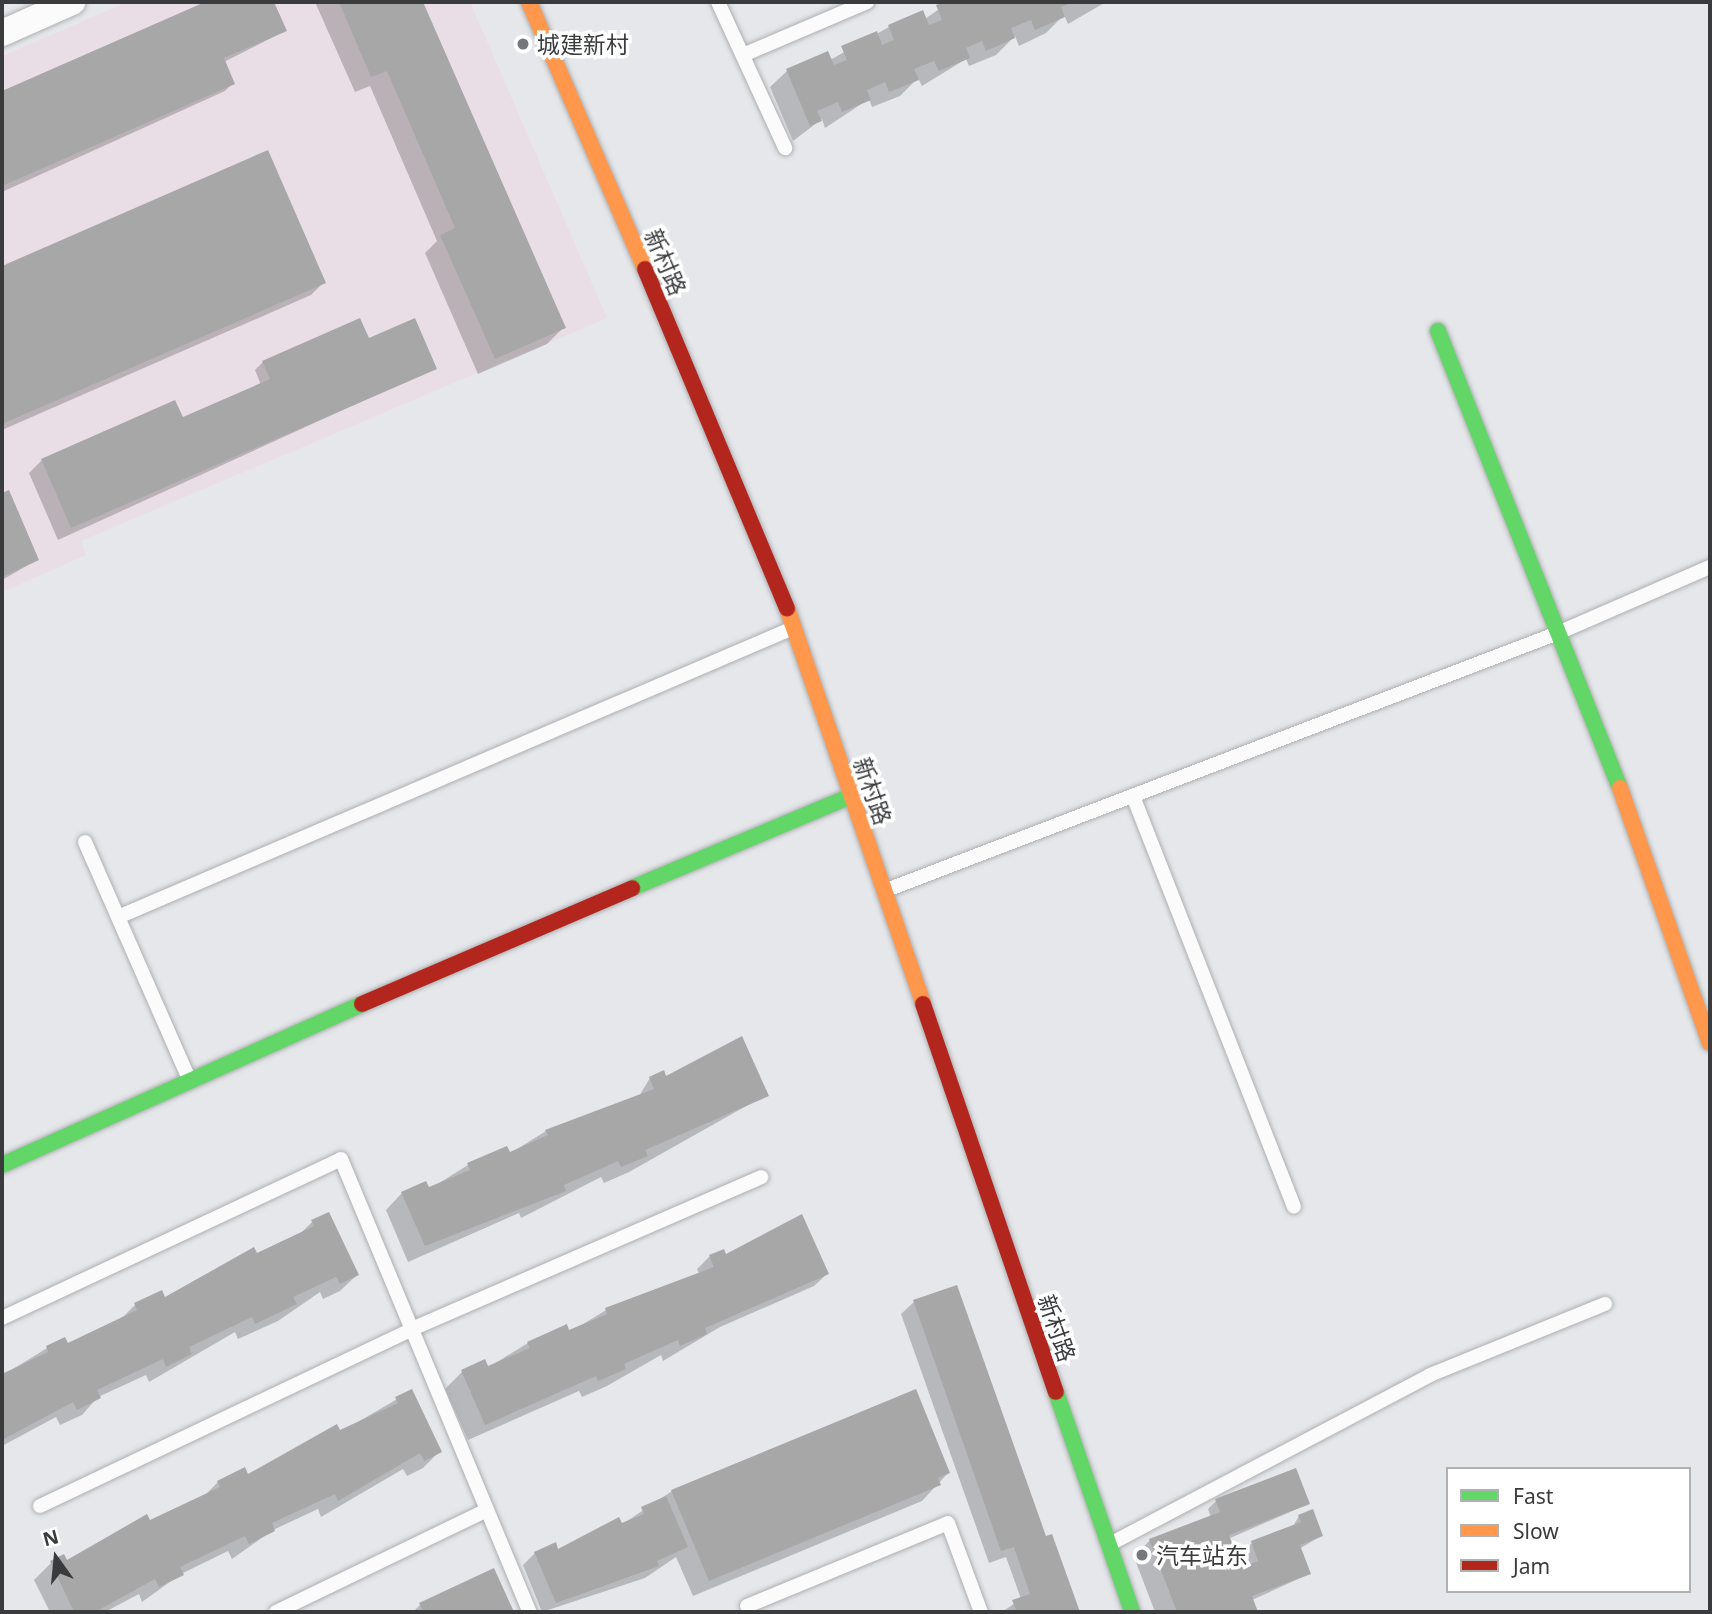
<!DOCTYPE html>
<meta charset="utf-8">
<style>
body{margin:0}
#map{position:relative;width:1712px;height:1614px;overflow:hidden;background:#e5e7ea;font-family:"Noto Sans","Noto Sans SC",sans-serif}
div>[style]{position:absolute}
.commercial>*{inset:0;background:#e9dee5}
.shadow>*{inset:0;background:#0003}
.building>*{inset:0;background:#a7a7a8}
.roads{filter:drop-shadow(0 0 2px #adafb1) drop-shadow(0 0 2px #adafb1)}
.lane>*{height:14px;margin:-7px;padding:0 7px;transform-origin:7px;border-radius:7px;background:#fbfbfc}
.street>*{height:26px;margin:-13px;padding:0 13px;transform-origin:13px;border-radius:13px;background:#fbfbfc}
.fast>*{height:16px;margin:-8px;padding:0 8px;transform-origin:8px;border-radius:8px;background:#63d668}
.slow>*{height:16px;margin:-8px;padding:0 8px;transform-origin:8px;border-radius:8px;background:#ff974d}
.jam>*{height:16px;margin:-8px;padding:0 8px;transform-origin:8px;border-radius:8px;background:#b3261e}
.dots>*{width:19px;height:19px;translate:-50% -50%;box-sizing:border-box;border:4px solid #fff;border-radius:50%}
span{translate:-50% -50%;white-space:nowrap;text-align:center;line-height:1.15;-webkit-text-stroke:7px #fff;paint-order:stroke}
.poi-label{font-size:23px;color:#3a3b3d}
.left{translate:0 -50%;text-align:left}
.street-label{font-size:23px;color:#3a3b3d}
.frame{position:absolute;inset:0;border:4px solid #3a3b3d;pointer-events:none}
.legend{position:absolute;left:1446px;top:1467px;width:245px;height:126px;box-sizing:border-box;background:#fff;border:2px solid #b0b1b1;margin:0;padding:9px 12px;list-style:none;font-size:21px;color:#3a3b3d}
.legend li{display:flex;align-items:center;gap:14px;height:35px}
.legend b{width:35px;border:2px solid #b0b1b1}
.north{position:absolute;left:21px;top:1523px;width:70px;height:70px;-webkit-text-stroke:5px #fff;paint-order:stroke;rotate:345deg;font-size:19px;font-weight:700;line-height:28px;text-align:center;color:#3a3b3d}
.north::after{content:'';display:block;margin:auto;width:24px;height:32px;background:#3a3b3d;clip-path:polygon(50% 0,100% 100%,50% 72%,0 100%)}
</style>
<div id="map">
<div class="commercial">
<div style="clip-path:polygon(127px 2px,470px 2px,607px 318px,81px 541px,86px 555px,2px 592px,2px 56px)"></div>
</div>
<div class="shadow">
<div style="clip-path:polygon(210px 2px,272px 2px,285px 31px,224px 62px,233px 83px,225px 91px,2px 192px,2px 93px)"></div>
<div style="clip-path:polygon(315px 2px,421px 2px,564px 327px,547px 344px,478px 374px,425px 253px,437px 241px,370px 86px,355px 92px)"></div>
<div style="clip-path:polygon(949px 2px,1106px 2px,1068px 24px,1064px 15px,1046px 33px,1019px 46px,1015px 36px,996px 55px,969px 66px,966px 59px,922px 86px,918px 78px,900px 96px,872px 107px,869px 99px,825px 128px,822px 119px,793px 141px,770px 87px,787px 71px,830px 60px,889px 27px,925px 19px)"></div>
<div style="clip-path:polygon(267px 152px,324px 282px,311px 295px,2px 430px,2px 268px)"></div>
<div style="clip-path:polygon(368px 340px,435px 368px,58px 540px,29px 473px,42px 460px,182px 420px,261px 385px,255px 370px,263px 362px)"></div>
<div style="clip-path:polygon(8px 493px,37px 560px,2px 580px,2px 495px)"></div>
<div style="clip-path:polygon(650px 1078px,766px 1095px,629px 1172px,604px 1183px,601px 1177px,521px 1218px,519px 1213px,408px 1262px,386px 1210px,402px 1193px,428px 1190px,468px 1165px,509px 1154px,546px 1131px,639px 1096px)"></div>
<div style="clip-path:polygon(312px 1222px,357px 1275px,340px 1291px,323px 1299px,320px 1292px,278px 1321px,238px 1339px,235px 1332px,149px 1382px,146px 1375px,98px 1397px,82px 1415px,60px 1425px,56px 1417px,2px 1446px,2px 1376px,47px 1348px,64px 1340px,67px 1345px,119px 1321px,135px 1305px,164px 1299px,254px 1249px,257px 1255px,299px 1235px)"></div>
<div style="clip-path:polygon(710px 1256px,827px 1274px,814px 1286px,720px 1327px,663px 1361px,661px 1355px,607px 1386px,582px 1397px,579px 1391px,468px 1440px,445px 1389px,462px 1372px,487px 1368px,528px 1343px,569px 1333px,606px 1310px,700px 1275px,697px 1269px)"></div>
<div style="clip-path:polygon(914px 1302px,1039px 1540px,1051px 1536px,1078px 1612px,1002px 1612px,1021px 1599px,1006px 1557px,989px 1563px,901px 1314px)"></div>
<div style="clip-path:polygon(411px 1391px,440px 1451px,423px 1468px,407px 1476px,403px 1469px,321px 1517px,318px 1509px,273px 1530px,232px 1559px,228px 1551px,181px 1574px,142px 1602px,139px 1594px,105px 1612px,50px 1612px,34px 1580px,51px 1563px,63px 1557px,66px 1562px,203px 1497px,218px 1482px,247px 1476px,336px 1426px,339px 1433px)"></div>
<div style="clip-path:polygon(948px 1473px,922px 1501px,693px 1596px,676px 1557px,645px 1578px,542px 1612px,523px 1565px,535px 1553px,557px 1552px,621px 1525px,672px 1491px)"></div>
<div style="clip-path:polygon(1216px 1501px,1308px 1504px,1228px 1539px,1240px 1570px,1249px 1566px,1244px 1551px,1252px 1543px,1292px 1528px,1299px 1516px,1321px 1536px,1299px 1549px,1309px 1574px,1252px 1600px,1256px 1612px,1155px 1612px,1134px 1557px,1150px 1540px,1211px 1517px,1208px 1509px)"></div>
<div style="clip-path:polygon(493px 1571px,512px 1612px,413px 1612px,420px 1605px)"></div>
</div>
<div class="building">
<div style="clip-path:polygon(205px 2px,274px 2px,287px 31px,224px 58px,235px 84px,2px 186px,2px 91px)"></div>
<div style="clip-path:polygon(339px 2px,423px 2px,566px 328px,495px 359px,440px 235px,455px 228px,387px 71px,371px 77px)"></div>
<div style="clip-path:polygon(944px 2px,1073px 2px,1061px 7px,1065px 17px,1035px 30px,1031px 20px,1011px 28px,1015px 38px,986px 51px,982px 41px,966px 48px,970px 58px,939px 71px,934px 61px,914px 69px,919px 80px,889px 92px,885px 82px,867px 90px,871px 100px,842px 112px,838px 102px,817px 111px,822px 121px,810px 126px,786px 69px,828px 51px,834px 65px,847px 60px,841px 46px,877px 31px,882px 45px,894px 40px,888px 25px,923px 10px,929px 25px,942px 20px,936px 5px)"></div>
<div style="clip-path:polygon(268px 150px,326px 283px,2px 424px,2px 266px)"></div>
<div style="clip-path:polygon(360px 318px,369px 338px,415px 318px,437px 369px,71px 528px,41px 459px,175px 400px,183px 417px,229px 397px,270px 379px,262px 361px)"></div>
<div style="clip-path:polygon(9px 490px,39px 560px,2px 577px,2px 493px)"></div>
<div style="clip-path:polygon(742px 1036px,769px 1096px,645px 1150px,648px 1156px,621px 1167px,618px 1161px,564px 1185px,566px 1191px,425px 1246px,401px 1192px,426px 1181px,429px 1187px,470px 1170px,467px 1163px,507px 1146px,510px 1152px,548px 1135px,545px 1130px,654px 1089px,649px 1077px,664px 1070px,666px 1076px)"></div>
<div style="clip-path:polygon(329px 1212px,359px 1275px,340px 1284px,336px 1277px,293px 1297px,297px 1304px,255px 1324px,252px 1317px,189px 1347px,192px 1354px,166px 1367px,163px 1359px,97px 1390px,101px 1398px,77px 1410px,73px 1402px,2px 1440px,2px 1374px,48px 1352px,46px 1346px,65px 1337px,68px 1343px,137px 1310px,134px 1303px,162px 1290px,165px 1297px,254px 1247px,257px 1253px,314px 1226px,311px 1220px)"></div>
<div style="clip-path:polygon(802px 1214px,829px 1274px,705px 1328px,707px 1334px,680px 1346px,678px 1340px,624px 1364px,626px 1369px,598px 1381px,596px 1376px,485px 1425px,461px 1370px,485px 1359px,488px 1366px,530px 1348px,527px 1342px,567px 1324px,569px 1330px,607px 1314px,605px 1308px,714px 1267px,709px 1255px,724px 1249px,726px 1254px)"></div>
<div style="clip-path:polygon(957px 1285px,1046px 1536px,1052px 1534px,1080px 1612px,1017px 1612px,1012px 1600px,1030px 1594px,1014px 1547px,1001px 1551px,913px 1300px)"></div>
<div style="clip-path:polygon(412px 1389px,442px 1452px,424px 1461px,420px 1453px,338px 1501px,335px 1494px,272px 1523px,275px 1531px,249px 1544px,245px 1536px,180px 1567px,184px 1575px,159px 1587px,155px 1579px,95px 1612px,74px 1612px,50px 1561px,64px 1554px,67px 1560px,147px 1514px,150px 1520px,220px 1487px,217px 1481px,245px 1467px,248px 1474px,337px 1424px,340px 1430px,398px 1403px,395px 1397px)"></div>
<div style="clip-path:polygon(916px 1389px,950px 1473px,938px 1478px,941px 1485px,709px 1581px,671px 1490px)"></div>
<div style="clip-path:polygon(1296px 1468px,1310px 1504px,1229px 1535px,1241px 1567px,1258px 1561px,1251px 1541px,1301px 1522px,1298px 1515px,1313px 1509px,1323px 1536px,1300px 1545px,1311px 1574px,1252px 1596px,1258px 1612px,1177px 1612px,1149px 1539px,1220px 1512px,1215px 1499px)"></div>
<div style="clip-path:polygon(666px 1496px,688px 1547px,657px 1561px,659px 1566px,556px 1603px,534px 1552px,556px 1542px,558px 1549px,619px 1517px,622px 1523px,644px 1514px,641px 1507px)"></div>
<div style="clip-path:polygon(494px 1568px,514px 1612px,424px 1612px,419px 1603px)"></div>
</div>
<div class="roads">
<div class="lane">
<div style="left:718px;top:2px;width:161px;rotate:65.3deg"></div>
<div style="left:743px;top:55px;width:135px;rotate:-23.1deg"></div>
<div style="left:1133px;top:796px;width:441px;rotate:68.6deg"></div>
<div style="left:85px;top:842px;width:261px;rotate:66.3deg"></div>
<div style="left:884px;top:891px;width:722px;rotate:-20.95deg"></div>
<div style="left:1558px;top:633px;width:166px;rotate:-23.5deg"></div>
<div style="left:118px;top:917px;width:734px;rotate:-23.18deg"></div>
<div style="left:2px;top:1318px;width:374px;rotate:-25.1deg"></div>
<div style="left:341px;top:1159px;width:491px;rotate:67.4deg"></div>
<div style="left:40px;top:1506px;width:412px;rotate:-25.4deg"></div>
<div style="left:412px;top:1329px;width:381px;rotate:-23.5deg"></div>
<div style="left:1110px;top:1544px;width:362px;rotate:-27.8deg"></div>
<div style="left:1430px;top:1375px;width:189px;rotate:-22.1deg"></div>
<div style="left:747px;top:1606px;width:217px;rotate:-22.4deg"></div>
<div style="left:948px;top:1523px;width:95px;rotate:69.7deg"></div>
<div style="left:276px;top:1612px;width:234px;rotate:-25.8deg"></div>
</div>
<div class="street">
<div style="left:2px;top:33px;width:77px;rotate:-23.9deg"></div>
</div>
<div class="fast">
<div style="left:1438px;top:331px;width:492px;rotate:68.3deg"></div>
<div style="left:632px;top:888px;width:238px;rotate:-22.8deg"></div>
<div style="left:2px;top:1165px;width:394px;rotate:-24.1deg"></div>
<div style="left:1056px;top:1392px;width:233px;rotate:70.9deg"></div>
</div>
<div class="slow">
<div style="left:529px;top:2px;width:291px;rotate:66.5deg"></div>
<div style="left:787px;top:608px;width:419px;rotate:71deg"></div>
<div style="left:1620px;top:788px;width:270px;rotate:70.6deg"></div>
</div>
<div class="jam">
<div style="left:645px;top:269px;width:368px;rotate:67.3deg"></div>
<div style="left:362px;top:1004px;width:294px;rotate:-23.2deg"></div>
<div style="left:923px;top:1004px;width:410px;rotate:71.1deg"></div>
</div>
</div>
<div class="dots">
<div style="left:523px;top:44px;background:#76777a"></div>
<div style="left:1142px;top:1555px;background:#76777a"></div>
</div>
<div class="poi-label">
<span class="left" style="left:537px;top:44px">城建新村</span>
<span class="left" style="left:1156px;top:1555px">汽车站东</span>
</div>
<div class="street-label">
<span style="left:666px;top:262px;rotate:67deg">新村路</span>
<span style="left:873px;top:791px;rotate:71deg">新村路</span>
<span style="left:1057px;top:1328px;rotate:71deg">新村路</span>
</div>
<div class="frame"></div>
<ul class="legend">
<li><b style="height:9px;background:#63d668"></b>Fast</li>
<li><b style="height:9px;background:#ff974d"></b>Slow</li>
<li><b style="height:9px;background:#b3261e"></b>Jam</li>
</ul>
<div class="north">N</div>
</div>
